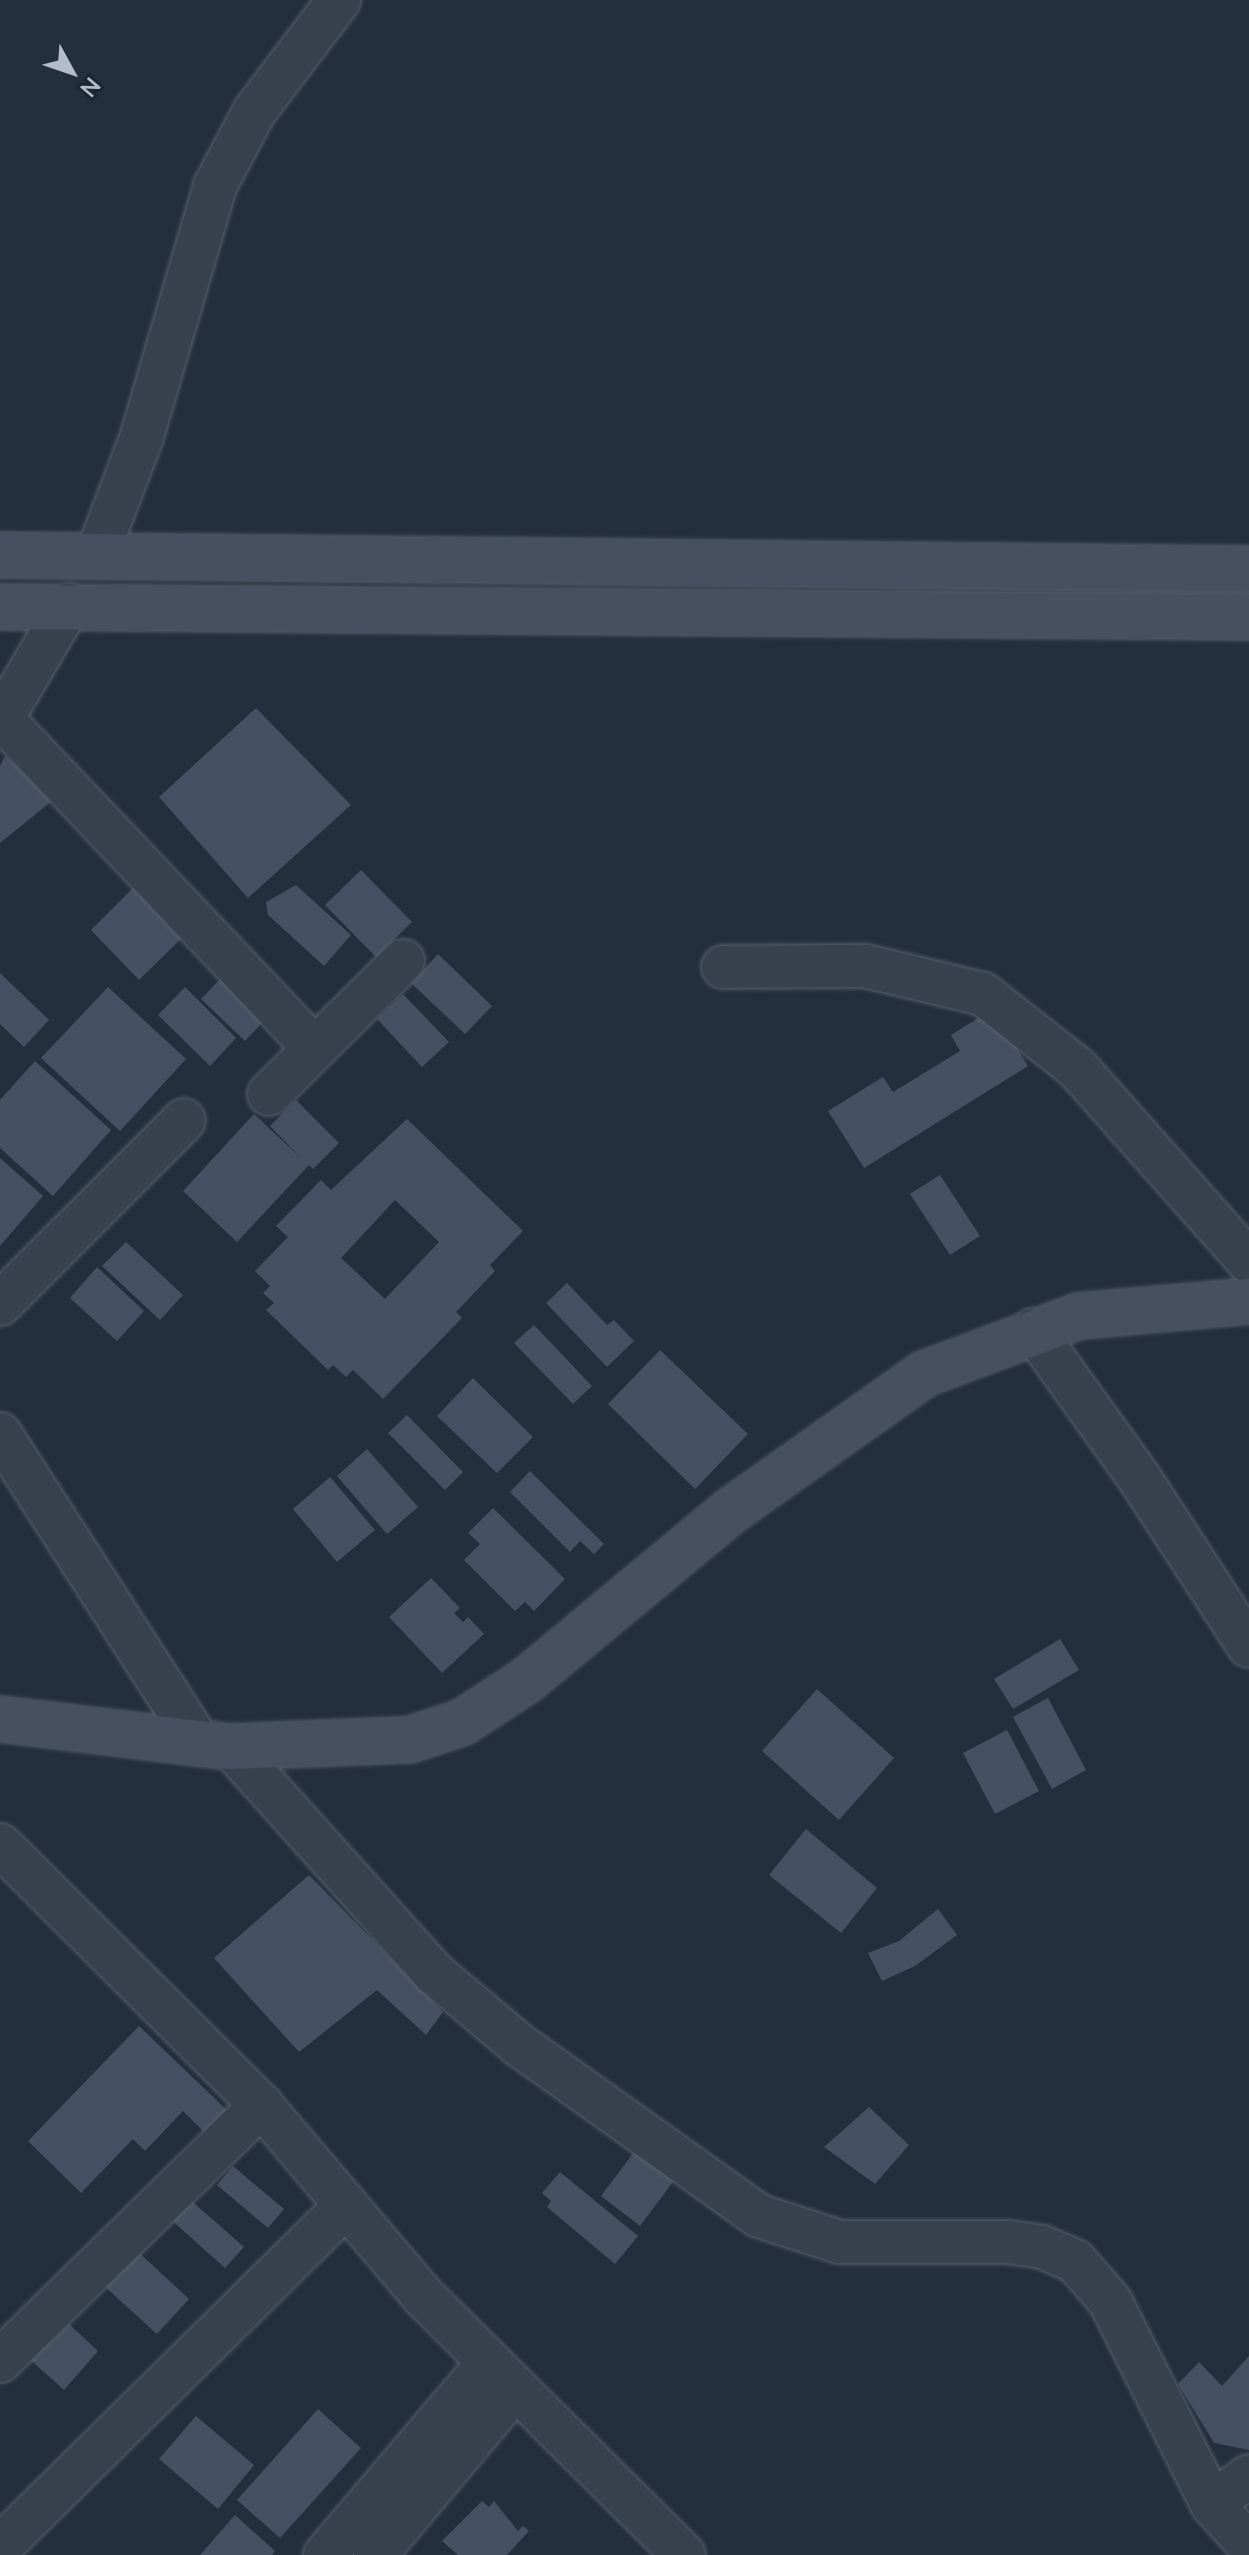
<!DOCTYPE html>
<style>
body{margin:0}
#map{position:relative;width:1249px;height:2555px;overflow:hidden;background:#242f3e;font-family:Lato,sans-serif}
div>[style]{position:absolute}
.building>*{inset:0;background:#455162}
.roads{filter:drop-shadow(0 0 2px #565f6c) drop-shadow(0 0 2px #565f6c)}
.street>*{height:42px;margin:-21px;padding:0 21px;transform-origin:21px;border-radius:21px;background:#38414e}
.secondary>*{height:44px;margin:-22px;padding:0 22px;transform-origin:22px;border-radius:22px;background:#465061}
span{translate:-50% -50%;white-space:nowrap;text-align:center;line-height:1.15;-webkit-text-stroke:7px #1d2633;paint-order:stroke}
.north{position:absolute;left:32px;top:32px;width:80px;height:80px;-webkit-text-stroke:6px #1d2633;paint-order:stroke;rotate:130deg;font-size:22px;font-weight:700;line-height:32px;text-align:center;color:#b4bcc9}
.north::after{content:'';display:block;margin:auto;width:28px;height:36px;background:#b4bcc9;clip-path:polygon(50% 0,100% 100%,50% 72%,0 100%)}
</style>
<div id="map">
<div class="building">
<div style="clip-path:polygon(256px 708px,351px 805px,248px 898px,159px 797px)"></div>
<div style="clip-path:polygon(5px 756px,57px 797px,0 843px,0 766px)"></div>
<div style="clip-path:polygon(361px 870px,412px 922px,376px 957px,325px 905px)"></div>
<div style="clip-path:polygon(137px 884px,186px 934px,139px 980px,91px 930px)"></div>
<div style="clip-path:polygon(296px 885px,351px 935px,324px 966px,268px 915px,266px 902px)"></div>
<div style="clip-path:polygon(438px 954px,492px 1006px,465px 1034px,411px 983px)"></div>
<div style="clip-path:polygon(0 973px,49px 1020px,24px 1047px,0 1024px)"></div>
<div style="clip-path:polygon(225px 974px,268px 1017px,245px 1041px,201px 999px)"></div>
<div style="clip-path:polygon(108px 987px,186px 1059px,120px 1131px,41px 1058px)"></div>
<div style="clip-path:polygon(185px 987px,236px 1038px,210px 1066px,158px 1015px)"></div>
<div style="clip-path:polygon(403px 994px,449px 1042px,422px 1067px,377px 1019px)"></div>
<div style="clip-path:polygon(993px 1009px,1028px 1066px,864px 1168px,828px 1111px,883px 1077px,893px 1092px,960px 1051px,951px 1035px)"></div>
<div style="clip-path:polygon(35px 1061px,111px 1130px,53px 1196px,0 1148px,0 1100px)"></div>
<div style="clip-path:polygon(296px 1100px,339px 1143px,313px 1169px,309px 1165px,237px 1242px,183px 1191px,254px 1114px,302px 1159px,270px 1126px)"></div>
<div style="clip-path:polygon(evenodd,407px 1119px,523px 1231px,490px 1265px,495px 1271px,456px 1312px,462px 1318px,383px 1399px,353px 1370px,346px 1377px,333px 1365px,328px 1370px,266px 1310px,274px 1303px,263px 1293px,270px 1286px,255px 1271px,288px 1237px,276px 1226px,321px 1180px,331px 1190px,407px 1119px,395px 1200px,439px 1242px,385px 1299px,341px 1258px,395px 1200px)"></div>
<div style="clip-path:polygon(0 1158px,43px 1196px,0 1246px)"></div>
<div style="clip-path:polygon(940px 1175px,980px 1236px,950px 1255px,910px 1194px)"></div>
<div style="clip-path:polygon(126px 1242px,183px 1295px,160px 1320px,102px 1266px)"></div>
<div style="clip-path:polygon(97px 1267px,144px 1311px,117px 1341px,70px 1298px)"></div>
<div style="clip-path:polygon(567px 1283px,607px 1325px,614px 1320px,634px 1341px,607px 1367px,546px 1303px)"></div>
<div style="clip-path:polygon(534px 1325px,592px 1386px,573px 1404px,514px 1343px)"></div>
<div style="clip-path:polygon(660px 1350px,748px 1434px,695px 1489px,608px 1404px)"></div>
<div style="clip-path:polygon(473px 1378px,533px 1437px,497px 1473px,437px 1416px)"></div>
<div style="clip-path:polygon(407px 1415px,463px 1472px,445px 1490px,388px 1433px)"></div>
<div style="clip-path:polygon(367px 1449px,418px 1507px,387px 1534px,337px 1476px)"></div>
<div style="clip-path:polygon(530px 1471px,604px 1544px,594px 1554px,580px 1541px,570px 1552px,510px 1492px)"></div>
<div style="clip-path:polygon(330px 1477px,375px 1530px,337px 1562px,293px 1509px)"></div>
<div style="clip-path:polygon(493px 1508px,565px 1579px,534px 1611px,525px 1602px,515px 1611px,464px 1560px,480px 1544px,468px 1533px)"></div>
<div style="clip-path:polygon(431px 1578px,460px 1608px,454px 1613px,463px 1622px,468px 1617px,484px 1634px,442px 1673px,389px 1617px)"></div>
<div style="clip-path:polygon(1060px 1639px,1079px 1670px,1013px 1709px,994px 1679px)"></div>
<div style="clip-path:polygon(817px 1689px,894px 1758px,839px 1820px,762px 1751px)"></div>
<div style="clip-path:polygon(1048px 1698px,1086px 1770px,1052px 1789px,1013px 1717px)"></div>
<div style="clip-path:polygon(1007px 1730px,1039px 1791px,995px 1814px,963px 1753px)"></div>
<div style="clip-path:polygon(806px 1829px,877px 1888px,841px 1933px,769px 1875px)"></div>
<div style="clip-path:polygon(309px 1875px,443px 2012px,426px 2035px,377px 1990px,299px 2052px,214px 1958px)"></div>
<div style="clip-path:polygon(938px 1909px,957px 1935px,915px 1966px,882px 1981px,868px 1953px,899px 1941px)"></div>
<div style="clip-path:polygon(139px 2026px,232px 2115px,210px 2138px,183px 2111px,145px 2151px,133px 2139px,81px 2193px,28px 2141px)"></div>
<div style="clip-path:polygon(869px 2107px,909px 2145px,875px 2184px,824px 2147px)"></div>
<div style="clip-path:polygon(637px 2148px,676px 2178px,640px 2226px,601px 2196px)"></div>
<div style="clip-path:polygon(233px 2166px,284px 2209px,268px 2228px,217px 2185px)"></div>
<div style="clip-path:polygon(560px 2172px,638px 2236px,615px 2264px,547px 2207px,551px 2201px,542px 2193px)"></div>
<div style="clip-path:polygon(186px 2196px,244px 2247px,225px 2268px,168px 2217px)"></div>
<div style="clip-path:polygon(135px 2249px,189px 2299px,157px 2334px,103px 2285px)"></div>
<div style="clip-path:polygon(69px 2324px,98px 2351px,64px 2390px,26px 2356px,45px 2335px,52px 2341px)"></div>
<div style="clip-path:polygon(1249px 2356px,1249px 2450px,1214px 2443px,1178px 2384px,1199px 2362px,1222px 2386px)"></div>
<div style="clip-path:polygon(318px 2409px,361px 2448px,280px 2538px,237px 2500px)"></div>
<div style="clip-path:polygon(196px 2416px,254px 2465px,218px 2509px,159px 2459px)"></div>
<div style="clip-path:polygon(482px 2501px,489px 2507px,494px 2501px,518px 2531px,523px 2526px,529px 2531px,507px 2555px,458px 2555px,442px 2541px)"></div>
<div style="clip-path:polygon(235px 2515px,275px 2551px,272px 2555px,200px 2555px)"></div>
</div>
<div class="roads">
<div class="street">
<div style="left:98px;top:552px;width:124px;rotate:-69.2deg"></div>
<div style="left:142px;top:436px;width:260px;rotate:-73.7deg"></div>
<div style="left:215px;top:186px;width:84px;rotate:-62.2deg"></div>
<div style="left:254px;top:112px;width:141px;rotate:-52.8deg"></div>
<div style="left:2px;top:719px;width:453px;rotate:46.5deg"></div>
<div style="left:0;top:722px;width:136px;rotate:-59.5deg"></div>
<div style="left:723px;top:967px;width:142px;rotate:-0.4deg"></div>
<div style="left:865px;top:966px;width:121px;rotate:13.3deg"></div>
<div style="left:983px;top:994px;width:120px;rotate:38.2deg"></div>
<div style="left:1077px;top:1068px;width:259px;rotate:48.4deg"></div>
<div style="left:269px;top:1094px;width:189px;rotate:-44.8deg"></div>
<div style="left:0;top:1304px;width:260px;rotate:-45deg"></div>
<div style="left:1033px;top:1330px;width:183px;rotate:54.3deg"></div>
<div style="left:1140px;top:1479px;width:199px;rotate:56.9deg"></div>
<div style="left:0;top:1434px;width:369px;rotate:57.2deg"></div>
<div style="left:231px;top:1747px;width:305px;rotate:48.1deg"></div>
<div style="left:435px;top:1974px;width:109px;rotate:40.1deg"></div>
<div style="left:518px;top:2044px;width:296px;rotate:35.5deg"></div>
<div style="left:759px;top:2216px;width:85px;rotate:17.8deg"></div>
<div style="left:840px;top:2242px;width:168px"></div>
<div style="left:1008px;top:2242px;width:34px;rotate:8deg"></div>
<div style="left:1042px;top:2247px;width:36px;rotate:23deg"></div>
<div style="left:1075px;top:2261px;width:53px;rotate:48.8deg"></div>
<div style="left:1110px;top:2301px;width:227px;rotate:63.3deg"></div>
<div style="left:1212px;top:2504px;width:55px;rotate:47.9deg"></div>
<div style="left:0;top:1845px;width:368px;rotate:44.9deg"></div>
<div style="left:261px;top:2105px;width:252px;rotate:49.7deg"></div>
<div style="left:424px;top:2297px;width:366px;rotate:44.8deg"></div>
<div style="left:0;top:2361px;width:366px;rotate:-44.4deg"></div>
<div style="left:1212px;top:2504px;width:46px;rotate:-37.1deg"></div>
<div style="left:0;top:2547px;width:486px;rotate:-44.6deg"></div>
<div style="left:325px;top:2555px;width:253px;rotate:-49.6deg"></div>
<div style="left:375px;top:2555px;width:217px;rotate:-49.9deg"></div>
</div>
<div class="secondary">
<div style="left:0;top:555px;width:1249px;rotate:0.64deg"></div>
<div style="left:0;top:607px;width:1249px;rotate:0.46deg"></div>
<div style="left:0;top:1719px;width:233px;rotate:6.9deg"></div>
<div style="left:231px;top:1747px;width:178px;rotate:-2.3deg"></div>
<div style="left:409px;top:1740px;width:57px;rotate:-18.4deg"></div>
<div style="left:463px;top:1722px;width:77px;rotate:-33.3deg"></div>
<div style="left:527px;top:1680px;width:266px;rotate:-39.7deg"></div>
<div style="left:732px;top:1510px;width:235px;rotate:-35.3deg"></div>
<div style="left:924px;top:1374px;width:165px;rotate:-20.5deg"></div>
<div style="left:1079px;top:1316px;width:171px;rotate:-5deg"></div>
</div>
</div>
<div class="north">N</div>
</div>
